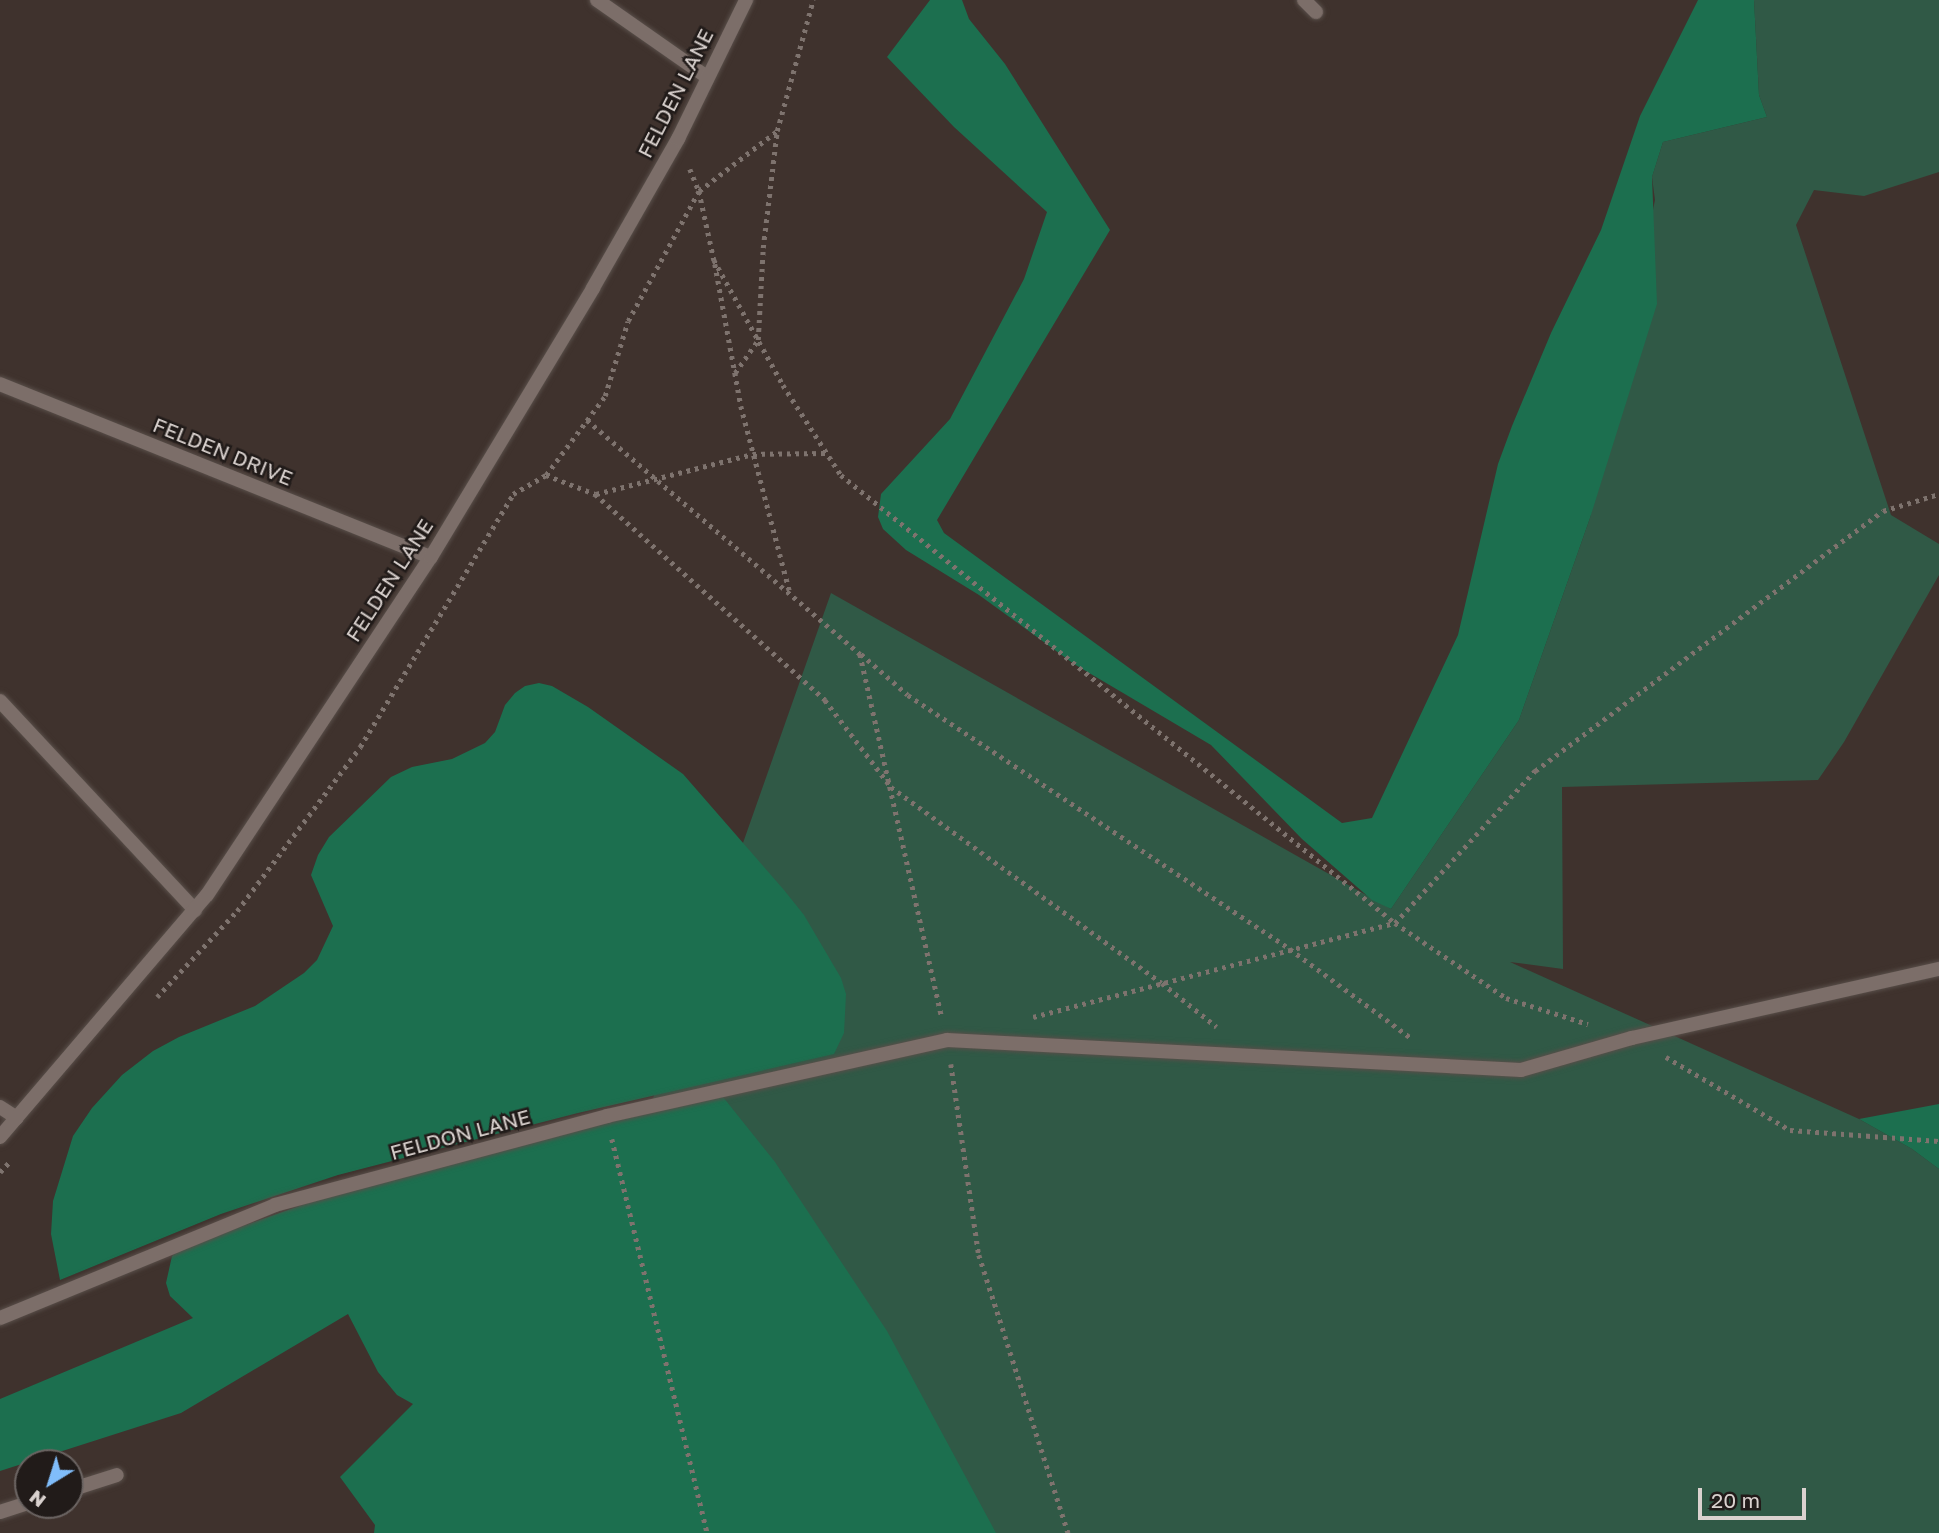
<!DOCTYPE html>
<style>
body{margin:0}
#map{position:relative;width:1939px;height:1533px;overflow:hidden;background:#3f322d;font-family:"Golos Text",sans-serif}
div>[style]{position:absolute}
.green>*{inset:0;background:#305946}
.forest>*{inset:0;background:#1c6f4f}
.path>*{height:4.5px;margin-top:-2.25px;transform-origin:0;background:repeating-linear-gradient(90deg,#7e736e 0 3.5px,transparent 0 8.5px)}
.roads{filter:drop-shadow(0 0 2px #584e49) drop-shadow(0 0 2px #584e49)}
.service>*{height:14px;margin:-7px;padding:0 7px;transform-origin:7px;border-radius:7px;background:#7c6e69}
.minor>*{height:14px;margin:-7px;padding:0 7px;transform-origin:7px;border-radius:7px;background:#7c6e69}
span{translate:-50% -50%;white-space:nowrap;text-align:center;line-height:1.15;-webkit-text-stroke:5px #211b19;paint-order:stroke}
.street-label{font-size:21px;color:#dad2cf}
.north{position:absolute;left:14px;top:1449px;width:70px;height:70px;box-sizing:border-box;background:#211b19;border:2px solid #6b6462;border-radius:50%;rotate:218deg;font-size:19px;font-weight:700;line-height:28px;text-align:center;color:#dad2cf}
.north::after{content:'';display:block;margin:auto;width:24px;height:32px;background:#80bdfa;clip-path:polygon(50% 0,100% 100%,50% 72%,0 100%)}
.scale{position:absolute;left:1698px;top:1488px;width:108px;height:32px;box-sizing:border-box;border:4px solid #dad2cf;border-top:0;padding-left:9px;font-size:21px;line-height:24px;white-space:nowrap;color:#dad2cf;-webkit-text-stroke:5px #211b19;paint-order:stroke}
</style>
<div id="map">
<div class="green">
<div style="clip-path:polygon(1754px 0,1939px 0,1939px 172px,1864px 196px,1814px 190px,1796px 225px,1891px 515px,1939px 544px,1939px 575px,1844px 742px,1818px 780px,1562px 787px,1563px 969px,1510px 962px,1859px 1119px,1912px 1149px,1939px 1169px,1939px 1533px,500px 1533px,831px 593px,1391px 909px,1519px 720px,1590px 518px,1655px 200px,1652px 177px,1663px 142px,1767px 117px,1759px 95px)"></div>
</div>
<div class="forest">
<div style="clip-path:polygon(930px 0,962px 0,969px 19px,1005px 64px,1110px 230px,937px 520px,944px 533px,1342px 823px,1372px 818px,1458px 635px,1498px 464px,1512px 426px,1551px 333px,1601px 230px,1640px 116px,1698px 0,1754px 0,1759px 95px,1767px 117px,1663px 142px,1652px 177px,1657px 304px,1590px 518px,1519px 720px,1391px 909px,1372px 900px,1302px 839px,1211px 745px,1074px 664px,979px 595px,906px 550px,883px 529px,878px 517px,881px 494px,950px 419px,1024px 279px,1047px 212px,954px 127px,887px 57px)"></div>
<div style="clip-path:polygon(539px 683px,552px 686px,588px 707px,683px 774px,784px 890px,804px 915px,841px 978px,846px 994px,844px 1033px,834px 1054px,578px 1113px,338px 1175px,221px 1214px,60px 1280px,51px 1234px,53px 1201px,73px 1136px,92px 1108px,122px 1075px,153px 1051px,179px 1037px,255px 1006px,304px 973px,317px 960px,333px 926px,311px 875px,318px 855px,329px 837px,391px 777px,412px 767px,452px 759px,485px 743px,495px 732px,505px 705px,515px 693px,525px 686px)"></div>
<div style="clip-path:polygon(723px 1097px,775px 1162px,887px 1331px,996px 1533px,374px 1533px,375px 1525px,340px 1477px,413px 1404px,397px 1395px,378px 1372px,348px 1314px,181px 1413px,0 1471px,0 1399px,193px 1318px,170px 1296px,166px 1283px,172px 1256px,181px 1248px,316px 1200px,551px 1135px)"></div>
<div style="clip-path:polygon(1939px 1104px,1939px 1169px,1912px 1149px,1859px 1119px)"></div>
</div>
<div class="path">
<div style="left:690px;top:169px;width:24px;rotate:68deg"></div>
<div style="left:699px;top:191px;width:71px;rotate:77.7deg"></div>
<div style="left:714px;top:260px;width:143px;rotate:61.1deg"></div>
<div style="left:783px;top:385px;width:107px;rotate:57.2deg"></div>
<div style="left:841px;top:475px;width:712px;rotate:38.96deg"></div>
<div style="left:1395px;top:923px;width:134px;rotate:34deg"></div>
<div style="left:1506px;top:998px;width:86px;rotate:17.6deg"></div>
<div style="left:715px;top:264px;width:144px;rotate:79.6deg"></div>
<div style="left:741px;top:406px;width:193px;rotate:75.3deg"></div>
<div style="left:735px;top:373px;width:40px;rotate:-55.1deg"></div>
<div style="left:758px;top:340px;width:92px;rotate:-86.9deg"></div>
<div style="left:763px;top:248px;width:118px;rotate:-83.2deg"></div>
<div style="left:587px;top:420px;width:360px;rotate:40.6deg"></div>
<div style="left:860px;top:654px;width:372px;rotate:77.3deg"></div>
<div style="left:546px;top:475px;width:53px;rotate:21.2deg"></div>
<div style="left:595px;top:494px;width:309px;rotate:41.8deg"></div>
<div style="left:825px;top:700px;width:109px;rotate:52.8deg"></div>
<div style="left:891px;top:787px;width:334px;rotate:35.9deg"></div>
<div style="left:1162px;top:983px;width:70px;rotate:38.7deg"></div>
<div style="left:596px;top:494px;width:162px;rotate:-14.3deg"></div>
<div style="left:753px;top:454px;width:73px;rotate:-0.8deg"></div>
<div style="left:861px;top:654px;width:62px;rotate:41.1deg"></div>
<div style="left:908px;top:695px;width:459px;rotate:33.6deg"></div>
<div style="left:1290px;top:949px;width:149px;rotate:36.3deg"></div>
<div style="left:157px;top:997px;width:117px;rotate:-47.1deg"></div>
<div style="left:237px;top:911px;width:205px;rotate:-53.1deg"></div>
<div style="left:360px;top:747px;width:296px;rotate:-58.8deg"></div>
<div style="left:513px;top:494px;width:38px;rotate:-30deg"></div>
<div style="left:546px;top:475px;width:99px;rotate:-53.2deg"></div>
<div style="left:605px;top:396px;width:78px;rotate:-73deg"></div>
<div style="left:628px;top:321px;width:148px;rotate:-61.4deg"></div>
<div style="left:699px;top:191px;width:98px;rotate:-37.6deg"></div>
<div style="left:777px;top:131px;width:136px;rotate:-74.6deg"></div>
<div style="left:1033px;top:1017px;width:374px;rotate:-14.6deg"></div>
<div style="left:1395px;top:923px;width:207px;rotate:-47.4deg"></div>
<div style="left:1535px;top:771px;width:434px;rotate:-36.8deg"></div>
<div style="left:1883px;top:511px;width:59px;rotate:-16.9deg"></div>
<div style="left:1666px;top:1057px;width:144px;rotate:30.5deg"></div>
<div style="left:1790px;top:1130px;width:149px;rotate:4.2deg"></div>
<div style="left:951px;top:1064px;width:193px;rotate:81.7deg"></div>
<div style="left:979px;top:1255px;width:292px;rotate:72.2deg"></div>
<div style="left:612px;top:1139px;width:405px;rotate:76.4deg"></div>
<div style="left:0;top:1172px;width:16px;rotate:-47deg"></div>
</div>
<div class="roads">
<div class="service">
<div style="left:1304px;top:0;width:17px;rotate:45deg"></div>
<div style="left:0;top:701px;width:286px;rotate:47deg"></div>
<div style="left:947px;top:1040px;width:575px;rotate:2.99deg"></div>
<div style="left:1521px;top:1070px;width:116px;rotate:-16.1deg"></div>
<div style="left:1632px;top:1038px;width:315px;rotate:-12.7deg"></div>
<div style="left:0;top:1107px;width:20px;rotate:33deg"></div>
<div style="left:70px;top:1490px;width:49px;rotate:-17.7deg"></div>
<div style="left:0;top:1512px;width:29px;rotate:-18deg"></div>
</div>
<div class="minor">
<div style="left:597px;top:0;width:134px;rotate:35deg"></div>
<div style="left:0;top:384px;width:464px;rotate:21.9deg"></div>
<div style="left:0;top:1137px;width:318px;rotate:-49.5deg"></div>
<div style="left:207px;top:895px;width:405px;rotate:-56.5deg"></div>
<div style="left:431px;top:557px;width:314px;rotate:-58.9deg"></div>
<div style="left:593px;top:288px;width:172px;rotate:-60.3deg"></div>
<div style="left:678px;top:139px;width:155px;rotate:-63.9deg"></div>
<div style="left:0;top:1318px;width:297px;rotate:-22.3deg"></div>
<div style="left:275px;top:1205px;width:344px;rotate:-15deg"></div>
<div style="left:607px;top:1116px;width:348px;rotate:-12.6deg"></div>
</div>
</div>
<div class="street-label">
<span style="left:675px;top:93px;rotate:-63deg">FELDEN LANE</span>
<span style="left:223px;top:451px;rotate:22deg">FELDEN DRIVE</span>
<span style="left:389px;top:580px;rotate:-57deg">FELDEN LANE</span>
<span style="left:460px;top:1134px;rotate:-15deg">FELDON LANE</span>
</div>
<div class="north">N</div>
<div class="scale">20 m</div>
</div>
